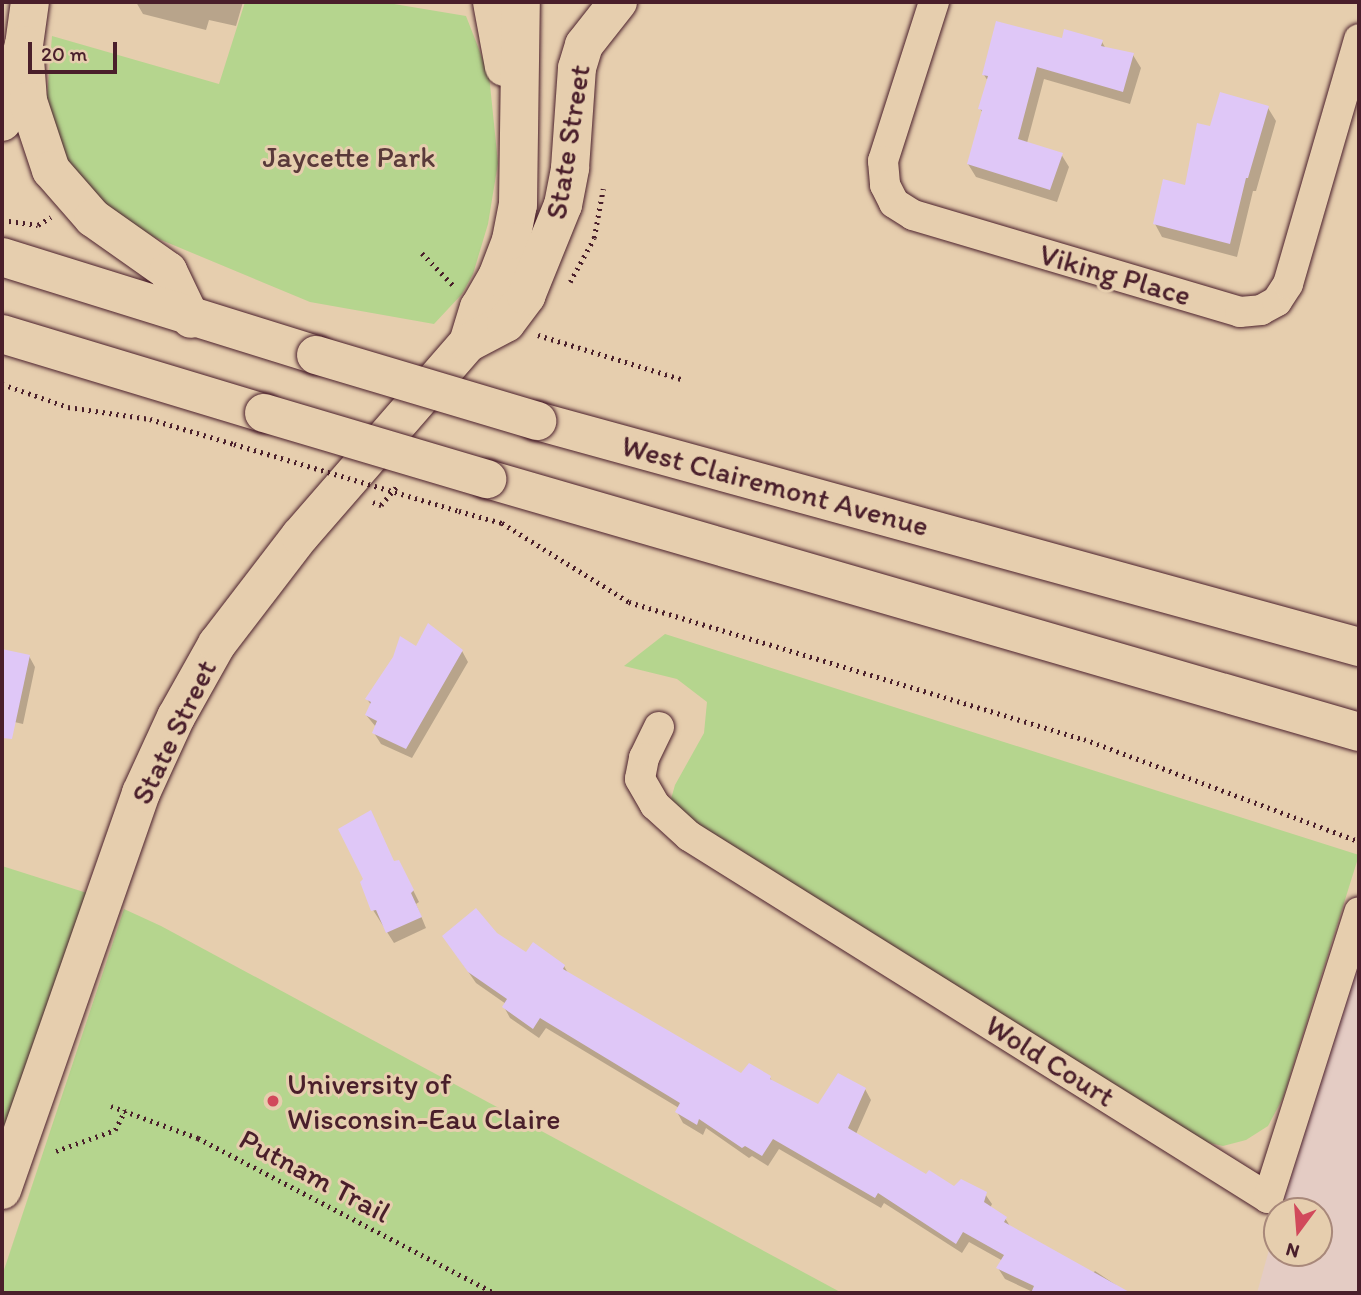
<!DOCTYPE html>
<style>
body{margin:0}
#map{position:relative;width:1361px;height:1295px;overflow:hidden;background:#e6ceae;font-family:Itim,sans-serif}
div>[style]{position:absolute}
.built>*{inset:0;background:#e4ccc4}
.green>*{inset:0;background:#b5d58e}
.shadow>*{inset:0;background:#0003}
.building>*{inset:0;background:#dfc7f7}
.path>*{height:4.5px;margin-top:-2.25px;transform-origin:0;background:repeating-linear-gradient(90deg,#4a1f2b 0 2px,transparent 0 7px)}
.roads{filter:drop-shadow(0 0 2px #4a1f2b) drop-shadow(0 0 2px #4a1f2b)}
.minor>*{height:30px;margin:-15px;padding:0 15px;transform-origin:15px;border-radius:15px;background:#e6ceae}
.secondary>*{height:38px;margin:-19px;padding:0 19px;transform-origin:19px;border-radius:19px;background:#e6ceae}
.primary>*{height:38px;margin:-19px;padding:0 19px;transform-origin:19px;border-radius:19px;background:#e6ceae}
.path-bridge>*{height:4.5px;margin-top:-2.25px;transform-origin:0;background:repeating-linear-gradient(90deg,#4a1f2b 0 2px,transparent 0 7px)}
.bridges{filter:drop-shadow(0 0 2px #4a1f2b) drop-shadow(0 0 2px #4a1f2b)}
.primary-bridge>*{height:38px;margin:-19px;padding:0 19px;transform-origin:19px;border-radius:19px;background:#e6ceae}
.dots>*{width:19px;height:19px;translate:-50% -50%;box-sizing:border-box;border:4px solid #e6ceae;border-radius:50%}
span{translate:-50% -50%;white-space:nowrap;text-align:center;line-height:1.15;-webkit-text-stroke:6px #e6ceae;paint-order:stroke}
.street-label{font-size:30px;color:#4a1f2b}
.park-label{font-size:30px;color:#5a3a3a}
.poi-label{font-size:30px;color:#4a1f2b}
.left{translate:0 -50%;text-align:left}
.frame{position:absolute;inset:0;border:4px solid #4a1f2b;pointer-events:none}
.north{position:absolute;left:1263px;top:1197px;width:70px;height:70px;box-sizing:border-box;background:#e6ceae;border:2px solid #a8887a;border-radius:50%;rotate:196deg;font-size:19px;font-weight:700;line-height:28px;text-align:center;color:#4a1f2b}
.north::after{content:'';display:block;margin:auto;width:24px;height:32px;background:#d1495b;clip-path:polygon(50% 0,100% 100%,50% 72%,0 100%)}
.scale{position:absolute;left:28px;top:42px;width:89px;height:32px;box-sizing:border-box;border:4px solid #4a1f2b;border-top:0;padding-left:9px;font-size:21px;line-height:24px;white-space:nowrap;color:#4a1f2b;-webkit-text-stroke:5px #e6ceae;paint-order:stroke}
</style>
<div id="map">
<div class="built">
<div style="clip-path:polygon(1359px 952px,1359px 1293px,1257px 1293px,1277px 1221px,1277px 1253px,1319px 1253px,1319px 1211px,1280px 1211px)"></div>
</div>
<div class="green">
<div style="clip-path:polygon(245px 2px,382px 2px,466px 16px,489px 75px,498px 163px,488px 224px,473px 274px,462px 294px,434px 324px,310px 302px,154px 237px,100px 205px,62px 152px,47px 96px,52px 36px,219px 84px)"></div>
<div style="clip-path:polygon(665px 634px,1359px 855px,1283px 1098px,1268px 1126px,1246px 1140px,1223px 1146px,1196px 1140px,678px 811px,671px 799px,675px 785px,704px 733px,707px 702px,677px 679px,624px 666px)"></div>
<div style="clip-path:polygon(2px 866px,87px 893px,2px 1134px)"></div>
<div style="clip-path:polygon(124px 909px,161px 926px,842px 1293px,2px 1293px,2px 1276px)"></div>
</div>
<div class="shadow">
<div style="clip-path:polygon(136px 2px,243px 2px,236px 26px,209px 20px,206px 30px,143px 14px)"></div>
<div style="clip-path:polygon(1063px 40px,1102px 42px,1106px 49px,1133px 55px,1141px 68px,1130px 104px,1044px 79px,1027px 143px,1061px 154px,1069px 167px,1057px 202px,976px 177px,968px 164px,983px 113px,980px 109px,988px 81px,984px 75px)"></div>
<div style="clip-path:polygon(1268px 108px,1276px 121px,1256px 191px,1253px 191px,1237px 257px,1162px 237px,1155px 224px,1186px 187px,1211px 128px)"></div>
<div style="clip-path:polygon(417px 649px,462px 651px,468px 662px,412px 758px,381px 744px,374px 733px,376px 727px,366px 715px,371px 705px,367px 699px)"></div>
<div style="clip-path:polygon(2px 651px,29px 656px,35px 667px,23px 724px,6px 720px,3px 734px)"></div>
<div style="clip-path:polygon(395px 863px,404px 872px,419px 902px,416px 904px,426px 928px,394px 943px,373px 910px)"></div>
<div style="clip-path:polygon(495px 934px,526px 955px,564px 966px,569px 975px,742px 1076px,770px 1078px,773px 1082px,818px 1106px,865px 1089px,871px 1100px,856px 1134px,927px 1176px,954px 1188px,985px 1194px,992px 1204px,990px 1208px,1005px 1218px,1011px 1228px,1092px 1274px,1095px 1271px,1116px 1285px,1121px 1293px,1035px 1293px,1005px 1279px,998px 1268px,1003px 1261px,969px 1242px,962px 1253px,884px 1203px,881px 1208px,779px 1149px,768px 1166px,752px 1156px,749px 1158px,706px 1128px,703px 1135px,683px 1123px,677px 1112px,679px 1108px,546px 1028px,539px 1038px,510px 1018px,504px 1007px,506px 1004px,476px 983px,451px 947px)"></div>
</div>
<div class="building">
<div style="clip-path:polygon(996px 21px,1062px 38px,1064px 29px,1103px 40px,1101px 46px,1134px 53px,1123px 92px,1037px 67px,1018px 139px,1063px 153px,1050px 190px,967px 164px,982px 110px,978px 109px,988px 76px,982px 75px)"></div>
<div style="clip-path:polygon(1220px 92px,1269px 106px,1248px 178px,1246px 178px,1230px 244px,1153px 224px,1163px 179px,1185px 185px,1197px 123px,1210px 126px)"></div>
<div style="clip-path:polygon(428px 623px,463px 650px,406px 749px,372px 733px,377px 721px,365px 715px,371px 702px,365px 699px,393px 657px,400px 636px,416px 646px)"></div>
<div style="clip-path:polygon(2px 649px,30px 655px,12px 739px,2px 738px)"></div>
<div style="clip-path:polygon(371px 810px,394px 861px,399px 860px,414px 890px,411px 893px,422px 917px,386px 933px,376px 910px,371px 911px,360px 882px,363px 879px,338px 829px)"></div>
<div style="clip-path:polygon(476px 908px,497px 933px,526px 952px,533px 942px,565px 965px,563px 969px,741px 1073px,749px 1063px,771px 1076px,770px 1079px,818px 1104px,838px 1073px,866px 1088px,848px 1128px,926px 1174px,929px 1170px,954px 1186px,961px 1179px,987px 1192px,984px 1202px,1007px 1217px,1004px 1222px,1131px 1293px,1031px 1293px,1034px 1286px,996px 1268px,1004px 1255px,963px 1232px,956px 1244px,878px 1193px,875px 1198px,773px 1139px,762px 1156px,745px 1146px,742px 1148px,699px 1119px,697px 1125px,675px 1112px,680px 1103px,540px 1018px,533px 1029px,502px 1007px,507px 999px,468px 972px,442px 936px)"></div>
</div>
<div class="path">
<div style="left:2px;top:220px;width:36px;rotate:8deg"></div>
<div style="left:38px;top:225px;width:15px;rotate:-32deg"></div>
<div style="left:422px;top:253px;width:46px;rotate:45.9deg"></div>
<div style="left:570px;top:282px;width:50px;rotate:-61.4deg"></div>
<div style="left:594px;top:238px;width:50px;rotate:-79.6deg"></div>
<div style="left:538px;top:335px;width:150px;rotate:17.1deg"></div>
<div style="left:2px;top:384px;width:70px;rotate:19.2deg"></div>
<div style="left:68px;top:407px;width:83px;rotate:8.3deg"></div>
<div style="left:150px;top:419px;width:88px;rotate:16.6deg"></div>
<div style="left:373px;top:502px;width:9px;rotate:21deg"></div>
<div style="left:381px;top:505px;width:25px;rotate:-50deg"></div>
<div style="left:459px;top:511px;width:45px;rotate:15.6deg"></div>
<div style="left:502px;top:523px;width:150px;rotate:31.9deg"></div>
<div style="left:629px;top:602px;width:475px;rotate:16.8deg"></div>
<div style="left:1084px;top:739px;width:293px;rotate:20.4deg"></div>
<div style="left:111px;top:1106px;width:93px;rotate:20.2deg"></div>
<div style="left:198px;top:1138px;width:335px;rotate:27.6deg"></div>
<div style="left:56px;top:1151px;width:63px;rotate:-19.6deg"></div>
<div style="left:115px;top:1130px;width:22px;rotate:-63deg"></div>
</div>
<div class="roads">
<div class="minor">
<div style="left:934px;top:2px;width:167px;rotate:107.8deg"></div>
<div style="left:883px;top:161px;width:24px;rotate:85deg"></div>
<div style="left:885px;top:185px;width:20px;rotate:63deg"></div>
<div style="left:894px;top:203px;width:22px;rotate:32deg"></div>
<div style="left:913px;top:215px;width:341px;rotate:16.5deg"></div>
<div style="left:1240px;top:312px;width:21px;rotate:-5deg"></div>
<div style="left:1261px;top:310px;width:18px;rotate:-29deg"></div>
<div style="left:1277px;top:301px;width:20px;rotate:-57deg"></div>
<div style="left:1288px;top:284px;width:255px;rotate:-73.8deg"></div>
<div style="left:659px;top:727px;width:34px;rotate:116deg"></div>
<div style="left:644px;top:758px;width:21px;rotate:101deg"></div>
<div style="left:640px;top:779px;width:30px;rotate:60deg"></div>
<div style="left:655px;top:805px;width:46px;rotate:42.4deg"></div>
<div style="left:689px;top:836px;width:683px;rotate:32.01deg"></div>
<div style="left:1268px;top:1198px;width:300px;rotate:-72.3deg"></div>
</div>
<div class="secondary">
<div style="left:492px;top:2px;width:66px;rotate:79.5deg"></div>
<div style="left:2px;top:122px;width:80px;rotate:-74.1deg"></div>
<div style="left:24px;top:45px;width:43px;rotate:-82.1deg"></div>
<div style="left:468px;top:343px;width:37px;rotate:-73deg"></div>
<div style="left:479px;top:308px;width:36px;rotate:-60deg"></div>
<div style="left:497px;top:277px;width:40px;rotate:-69deg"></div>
<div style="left:511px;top:240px;width:36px;rotate:-79deg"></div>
<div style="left:518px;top:205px;width:203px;rotate:-89.2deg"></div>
<div style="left:2px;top:1190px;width:421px;rotate:-70.7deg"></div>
<div style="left:141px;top:793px;width:84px;rotate:-65.3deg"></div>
<div style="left:176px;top:717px;width:84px;rotate:-60.7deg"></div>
<div style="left:217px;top:644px;width:136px;rotate:-52.5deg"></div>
<div style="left:300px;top:536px;width:256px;rotate:-49deg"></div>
<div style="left:468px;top:343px;width:43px;rotate:-27.8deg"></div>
<div style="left:506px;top:323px;width:34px;rotate:-53deg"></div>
<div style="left:526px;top:296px;width:98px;rotate:-67.9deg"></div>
<div style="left:563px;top:205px;width:38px;rotate:-79deg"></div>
<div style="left:570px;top:168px;width:100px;rotate:-86deg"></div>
<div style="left:577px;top:68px;width:24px;rotate:-73deg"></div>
<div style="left:584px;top:45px;width:55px;rotate:-51.7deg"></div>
</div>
<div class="primary">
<div style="left:24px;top:45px;width:56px;rotate:85.9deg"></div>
<div style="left:28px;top:101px;width:73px;rotate:71.6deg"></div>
<div style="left:51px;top:170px;width:64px;rotate:48.8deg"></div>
<div style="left:93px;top:218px;width:92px;rotate:35.2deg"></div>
<div style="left:168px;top:271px;width:53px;rotate:64.4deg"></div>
<div style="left:2px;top:257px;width:329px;rotate:17.3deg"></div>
<div style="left:2px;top:334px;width:274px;rotate:16.8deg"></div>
<div style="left:537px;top:421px;width:853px;rotate:15.37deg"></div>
<div style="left:487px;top:479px;width:908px;rotate:16.18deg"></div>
</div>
</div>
<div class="path-bridge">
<div style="left:234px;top:444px;width:235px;rotate:16.6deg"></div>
</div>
<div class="bridges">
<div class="primary-bridge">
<div style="left:316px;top:355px;width:231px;rotate:16.6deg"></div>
<div style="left:264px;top:413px;width:233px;rotate:16.5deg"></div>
</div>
</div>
<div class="dots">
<div style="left:273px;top:1101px;background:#d1495b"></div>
</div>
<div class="street-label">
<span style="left:568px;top:142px;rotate:-81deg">State Street</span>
<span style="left:1115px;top:275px;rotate:16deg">Viking Place</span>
<span style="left:775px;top:486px;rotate:15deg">West Clairemont Avenue</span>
<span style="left:174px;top:732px;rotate:-64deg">State Street</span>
<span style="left:1050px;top:1061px;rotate:32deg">Wold Court</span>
<span style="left:315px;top:1176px;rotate:28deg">Putnam Trail</span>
</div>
<div class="park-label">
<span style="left:349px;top:157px">Jaycette Park</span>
</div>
<div class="poi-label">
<span class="left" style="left:287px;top:1101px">University of<br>Wisconsin-Eau Claire</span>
</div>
<div class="frame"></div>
<div class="north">N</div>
<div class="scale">20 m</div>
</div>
